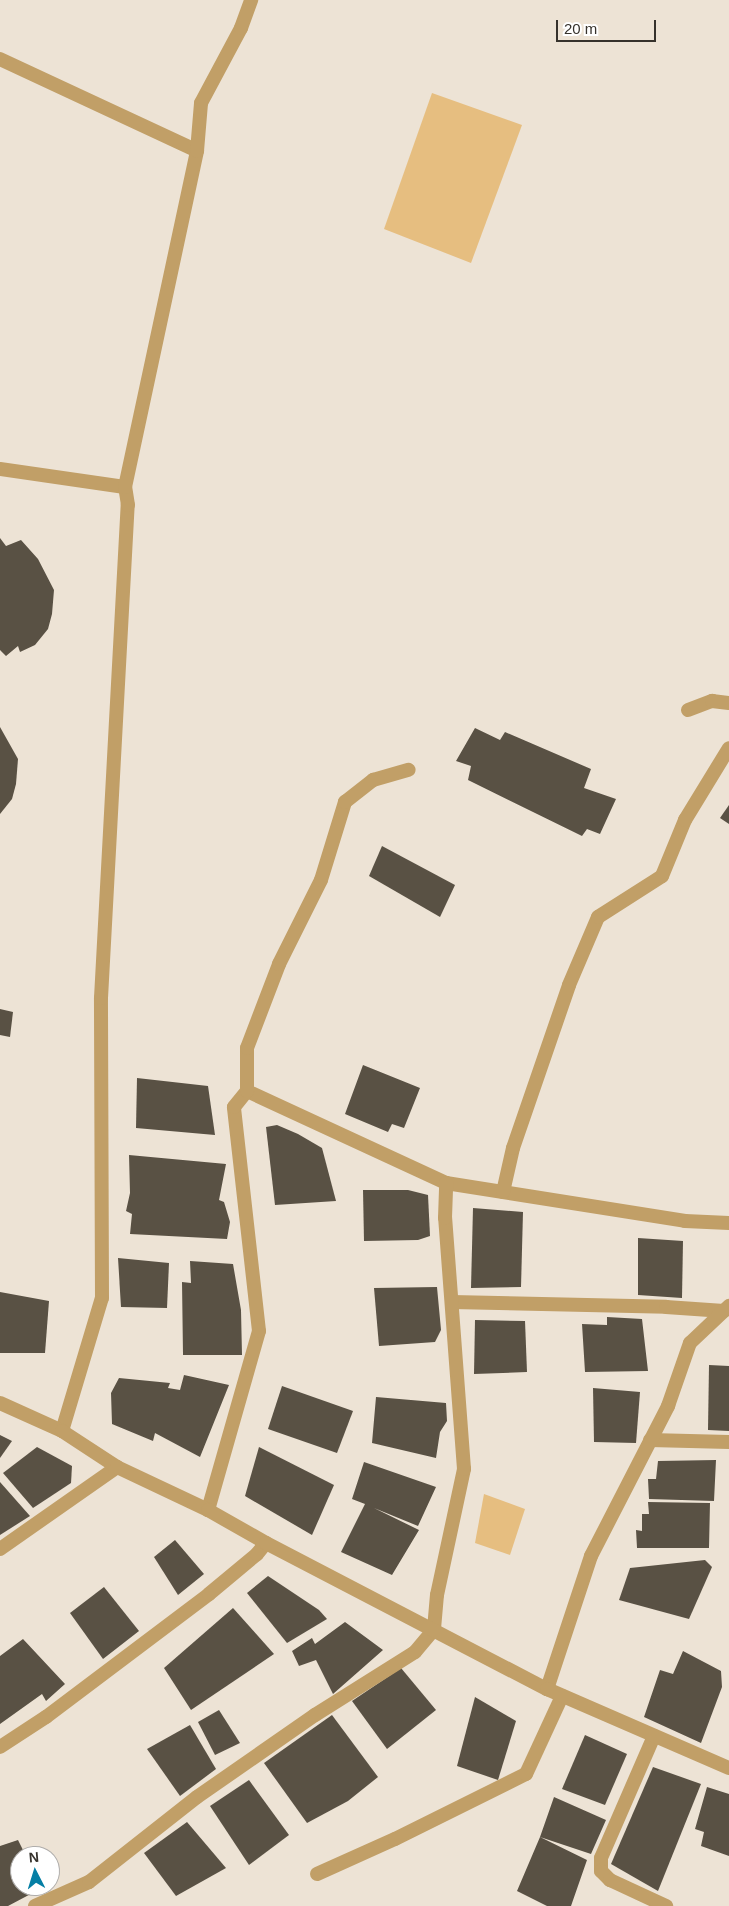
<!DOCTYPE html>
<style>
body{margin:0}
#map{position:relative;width:729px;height:1906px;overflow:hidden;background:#ede3d5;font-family:Arial,sans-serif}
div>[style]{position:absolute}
.green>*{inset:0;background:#e6be80}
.building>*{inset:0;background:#595144}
.minor>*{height:14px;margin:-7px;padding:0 7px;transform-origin:7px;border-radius:7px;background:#c19f67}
.tertiary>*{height:14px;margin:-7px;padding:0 7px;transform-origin:7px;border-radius:7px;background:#c19f67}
span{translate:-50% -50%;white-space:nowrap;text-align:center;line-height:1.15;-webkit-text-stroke:5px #fff;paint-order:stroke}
.north{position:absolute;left:10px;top:1846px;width:50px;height:50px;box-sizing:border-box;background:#fff;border:1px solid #afadab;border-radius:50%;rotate:355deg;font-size:14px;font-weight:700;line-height:20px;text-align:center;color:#36322c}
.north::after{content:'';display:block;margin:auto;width:18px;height:22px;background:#057fa5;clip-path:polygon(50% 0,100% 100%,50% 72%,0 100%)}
.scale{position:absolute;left:556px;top:20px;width:100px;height:22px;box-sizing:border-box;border:2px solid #36322c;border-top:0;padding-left:6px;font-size:15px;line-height:18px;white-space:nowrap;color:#36322c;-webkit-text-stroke:4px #fff;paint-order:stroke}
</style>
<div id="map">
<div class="green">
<div style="clip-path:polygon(432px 93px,522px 125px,471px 263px,384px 229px)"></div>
<div style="clip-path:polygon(484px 1494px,525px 1509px,510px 1555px,475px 1543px)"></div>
</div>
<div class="building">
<div style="clip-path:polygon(0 538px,6px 546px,21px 540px,38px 559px,54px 590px,52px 614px,48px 629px,35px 645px,20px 652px,18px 646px,6px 656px,0 650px)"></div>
<div style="clip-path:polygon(0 727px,18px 759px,16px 784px,12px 799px,0 814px)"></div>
<div style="clip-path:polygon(475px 728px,500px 740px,505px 732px,591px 769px,584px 788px,616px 799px,600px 834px,587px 829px,582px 836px,468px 780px,471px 766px,456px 761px)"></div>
<div style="clip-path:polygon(729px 805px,729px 824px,720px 818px)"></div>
<div style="clip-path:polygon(382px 846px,455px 885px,440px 917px,369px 876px)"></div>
<div style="clip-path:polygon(0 1009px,13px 1012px,10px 1037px,0 1035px)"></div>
<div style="clip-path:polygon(363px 1065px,420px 1088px,404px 1128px,392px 1124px,388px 1132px,345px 1114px)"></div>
<div style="clip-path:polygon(137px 1078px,208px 1086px,215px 1135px,136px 1128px)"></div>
<div style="clip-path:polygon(277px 1125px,298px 1134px,322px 1148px,336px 1201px,275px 1205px,266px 1127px)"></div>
<div style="clip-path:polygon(129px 1155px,226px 1164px,219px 1200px,224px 1202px,230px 1222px,227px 1239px,130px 1234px,132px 1214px,126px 1211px,130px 1193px)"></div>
<div style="clip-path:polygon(363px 1190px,408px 1190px,428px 1195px,430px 1236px,418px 1240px,364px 1241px)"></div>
<div style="clip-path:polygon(473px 1208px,523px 1212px,521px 1287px,471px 1288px)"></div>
<div style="clip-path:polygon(638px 1238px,683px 1241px,682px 1298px,638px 1295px)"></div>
<div style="clip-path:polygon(118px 1258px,169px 1263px,167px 1308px,121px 1307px)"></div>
<div style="clip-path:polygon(190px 1261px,233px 1264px,241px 1310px,242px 1355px,183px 1355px,182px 1282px,191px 1283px)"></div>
<div style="clip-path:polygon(437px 1287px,441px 1330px,435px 1342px,379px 1346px,374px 1288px)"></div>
<div style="clip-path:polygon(0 1292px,49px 1301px,45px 1353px,0 1353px)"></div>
<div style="clip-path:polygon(607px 1317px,642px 1319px,648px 1371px,585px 1372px,582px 1324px,607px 1325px)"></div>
<div style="clip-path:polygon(475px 1320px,525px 1321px,527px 1372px,474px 1374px)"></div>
<div style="clip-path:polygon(709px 1365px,729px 1366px,729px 1431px,708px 1430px)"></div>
<div style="clip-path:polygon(184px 1375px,229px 1385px,200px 1457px,155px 1433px,153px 1441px,112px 1424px,111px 1393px,119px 1378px,170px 1383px,168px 1388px,180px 1390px)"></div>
<div style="clip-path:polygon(282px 1386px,353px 1411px,337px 1453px,268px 1429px)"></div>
<div style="clip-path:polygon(593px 1388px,640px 1392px,636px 1443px,594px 1442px)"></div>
<div style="clip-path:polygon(376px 1397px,446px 1403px,447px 1421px,440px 1432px,436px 1458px,372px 1443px)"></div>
<div style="clip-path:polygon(0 1435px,12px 1441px,0 1458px)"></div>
<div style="clip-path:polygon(37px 1447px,72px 1466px,71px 1483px,33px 1508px,3px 1473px)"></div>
<div style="clip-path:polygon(259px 1447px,334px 1485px,312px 1535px,245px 1496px)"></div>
<div style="clip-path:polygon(716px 1460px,714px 1501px,649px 1499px,648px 1479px,656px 1479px,658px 1461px)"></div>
<div style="clip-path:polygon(364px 1462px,436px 1487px,418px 1526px,374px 1508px,419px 1530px,392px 1575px,341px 1552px,365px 1504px,352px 1499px)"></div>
<div style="clip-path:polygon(0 1482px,30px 1516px,0 1535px)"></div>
<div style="clip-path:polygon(648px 1502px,710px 1503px,709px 1548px,637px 1548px,636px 1530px,642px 1531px,642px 1514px,649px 1514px)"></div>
<div style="clip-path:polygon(175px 1540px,204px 1574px,178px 1595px,154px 1557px)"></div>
<div style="clip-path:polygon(705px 1560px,712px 1567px,689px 1619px,619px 1600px,630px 1568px)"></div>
<div style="clip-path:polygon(268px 1576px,319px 1610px,327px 1619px,287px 1643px,247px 1593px)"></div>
<div style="clip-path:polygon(104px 1587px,139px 1631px,103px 1659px,70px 1613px)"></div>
<div style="clip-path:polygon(233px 1608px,274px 1654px,191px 1710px,164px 1668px)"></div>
<div style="clip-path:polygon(345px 1622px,383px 1650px,333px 1694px,316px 1660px,299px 1666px,292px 1651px,312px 1638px,315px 1644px)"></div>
<div style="clip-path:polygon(23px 1639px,65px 1684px,46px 1701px,42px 1694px,0 1724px,0 1656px)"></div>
<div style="clip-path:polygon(683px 1651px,721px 1671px,722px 1687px,701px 1743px,644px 1717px,660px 1670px,673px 1674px)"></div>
<div style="clip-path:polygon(401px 1668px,436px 1710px,387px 1749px,352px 1701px)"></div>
<div style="clip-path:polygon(475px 1697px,516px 1721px,498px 1780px,457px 1766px)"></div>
<div style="clip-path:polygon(219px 1710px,240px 1743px,215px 1755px,198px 1722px)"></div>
<div style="clip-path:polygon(332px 1715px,378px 1777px,348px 1801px,307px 1823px,264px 1763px)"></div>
<div style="clip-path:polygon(190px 1725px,216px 1769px,180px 1796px,147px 1749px)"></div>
<div style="clip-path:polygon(585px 1735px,627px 1754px,605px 1805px,562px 1789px)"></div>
<div style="clip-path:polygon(653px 1767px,701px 1784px,658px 1891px,611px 1864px)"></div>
<div style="clip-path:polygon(249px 1780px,289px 1835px,249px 1865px,210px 1806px)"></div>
<div style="clip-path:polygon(707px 1787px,729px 1794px,729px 1856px,701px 1846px,704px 1832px,695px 1829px)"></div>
<div style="clip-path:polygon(554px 1797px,606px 1820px,591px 1854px,540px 1837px,587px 1860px,571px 1906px,547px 1906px,517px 1891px,540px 1837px)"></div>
<div style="clip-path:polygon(187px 1822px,226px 1868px,176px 1896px,144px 1853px)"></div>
<div style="clip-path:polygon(18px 1840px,26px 1856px,20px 1856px,20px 1886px,42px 1888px,8px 1906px,0 1906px,0 1846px)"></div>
</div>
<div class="minor">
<div style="left:0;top:59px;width:217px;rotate:25deg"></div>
<div style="left:0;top:469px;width:126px;rotate:8.2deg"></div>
<div style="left:688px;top:710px;width:26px;rotate:-21deg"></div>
<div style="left:712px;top:701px;width:17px;rotate:7deg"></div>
<div style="left:247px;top:1091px;width:219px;rotate:24.8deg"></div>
<div style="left:446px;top:1183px;width:242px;rotate:9deg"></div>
<div style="left:685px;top:1221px;width:44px;rotate:2.6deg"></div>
<div style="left:503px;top:1192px;width:45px;rotate:-77.2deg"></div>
<div style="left:513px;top:1148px;width:172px;rotate:-71deg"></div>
<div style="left:569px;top:985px;width:74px;rotate:-66.9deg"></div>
<div style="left:598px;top:917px;width:76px;rotate:-32.6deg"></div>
<div style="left:662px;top:876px;width:61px;rotate:-67.7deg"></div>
<div style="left:685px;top:820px;width:84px;rotate:-58.6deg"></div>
<div style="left:452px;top:1302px;width:214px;rotate:1.3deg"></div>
<div style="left:666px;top:1307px;width:58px;rotate:3.9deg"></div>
<div style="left:62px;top:1431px;width:139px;rotate:-73.3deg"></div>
<div style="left:102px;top:1298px;width:300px;rotate:-90.2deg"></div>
<div style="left:101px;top:998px;width:494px;rotate:-86.9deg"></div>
<div style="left:128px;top:505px;width:18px;rotate:-99deg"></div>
<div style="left:125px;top:487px;width:344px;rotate:-77.9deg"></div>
<div style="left:197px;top:151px;width:48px;rotate:-85.2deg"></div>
<div style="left:201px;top:103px;width:85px;rotate:-61.9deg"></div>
<div style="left:241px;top:28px;width:30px;rotate:-70deg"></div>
<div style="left:650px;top:1440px;width:79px;rotate:1.5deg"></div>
<div style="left:208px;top:1510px;width:186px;rotate:-74.1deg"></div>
<div style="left:259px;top:1331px;width:225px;rotate:-96.4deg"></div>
<div style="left:234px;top:1107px;width:21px;rotate:-51deg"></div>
<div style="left:247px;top:1091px;width:43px;rotate:-90deg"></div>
<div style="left:247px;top:1048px;width:90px;rotate:-69.1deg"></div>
<div style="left:279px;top:964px;width:94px;rotate:-63.4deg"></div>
<div style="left:321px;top:880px;width:82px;rotate:-72.9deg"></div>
<div style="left:345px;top:802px;width:36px;rotate:-38deg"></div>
<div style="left:373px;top:780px;width:37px;rotate:-16deg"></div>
<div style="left:0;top:1549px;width:143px;rotate:-35deg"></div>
<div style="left:547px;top:1689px;width:140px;rotate:-71.7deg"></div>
<div style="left:591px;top:1556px;width:169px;rotate:-62.8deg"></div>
<div style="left:668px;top:1406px;width:67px;rotate:-70.8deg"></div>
<div style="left:690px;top:1343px;width:54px;rotate:-43.5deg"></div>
<div style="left:654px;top:1736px;width:133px;rotate:113.5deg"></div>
<div style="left:601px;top:1858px;width:13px;rotate:90deg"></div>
<div style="left:601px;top:1871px;width:13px;rotate:45deg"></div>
<div style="left:610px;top:1880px;width:62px;rotate:24.9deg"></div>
<div style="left:0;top:1747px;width:55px;rotate:-33.1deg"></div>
<div style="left:46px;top:1717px;width:204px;rotate:-37deg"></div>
<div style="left:209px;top:1594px;width:62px;rotate:-39.8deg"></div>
<div style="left:257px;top:1554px;width:14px;rotate:-51deg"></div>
<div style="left:317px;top:1874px;width:85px;rotate:-24.2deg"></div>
<div style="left:395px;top:1839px;width:146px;rotate:-26.4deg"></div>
<div style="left:526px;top:1774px;width:86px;rotate:-65.2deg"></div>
<div style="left:35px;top:1906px;width:59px;rotate:-24deg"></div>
<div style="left:89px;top:1882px;width:137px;rotate:-38.2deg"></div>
<div style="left:197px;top:1797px;width:144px;rotate:-34.8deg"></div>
<div style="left:315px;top:1715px;width:118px;rotate:-32.2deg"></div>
<div style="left:415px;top:1652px;width:30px;rotate:-50deg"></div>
<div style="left:434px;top:1629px;width:34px;rotate:-85deg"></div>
<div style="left:437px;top:1595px;width:129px;rotate:-77.9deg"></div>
<div style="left:464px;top:1469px;width:252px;rotate:-94.3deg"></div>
<div style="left:445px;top:1218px;width:35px;rotate:-88deg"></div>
</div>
<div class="tertiary">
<div style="left:0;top:1403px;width:68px;rotate:24.3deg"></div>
<div style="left:62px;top:1431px;width:66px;rotate:33.2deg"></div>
<div style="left:117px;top:1467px;width:101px;rotate:25.3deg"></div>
<div style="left:208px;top:1510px;width:67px;rotate:29.6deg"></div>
<div style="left:266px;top:1543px;width:317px;rotate:27.5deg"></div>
<div style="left:547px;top:1689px;width:198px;rotate:23.5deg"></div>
</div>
<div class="north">N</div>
<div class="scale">20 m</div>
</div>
